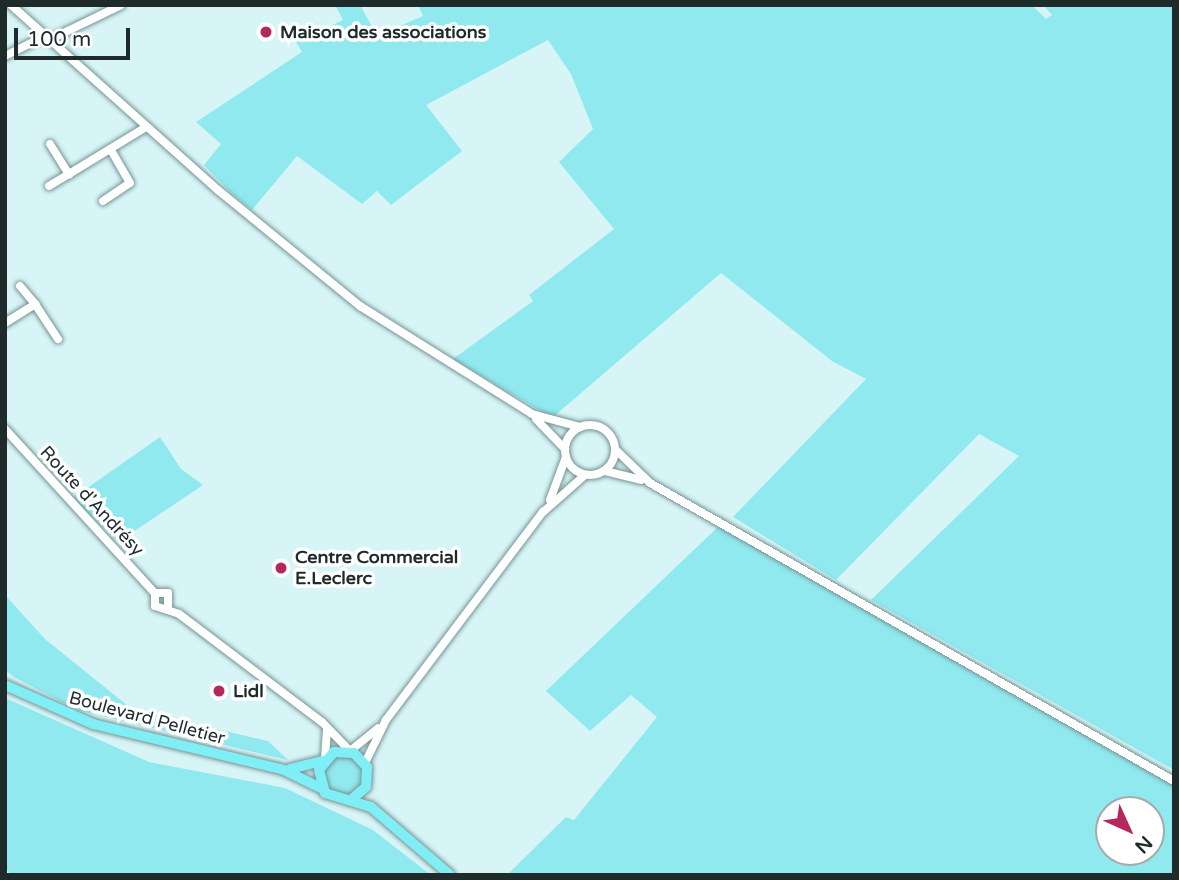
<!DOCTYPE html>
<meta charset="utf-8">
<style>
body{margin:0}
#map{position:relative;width:1179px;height:880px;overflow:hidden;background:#d7f5f7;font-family:"Varela Round",sans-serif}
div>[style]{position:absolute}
.green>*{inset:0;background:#90e9ef}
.round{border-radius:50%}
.roads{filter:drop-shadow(0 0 2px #779394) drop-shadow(0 0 2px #779394)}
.minor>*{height:8px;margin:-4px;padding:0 4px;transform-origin:4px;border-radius:4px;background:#fff}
.minor>.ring{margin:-4px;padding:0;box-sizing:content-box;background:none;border:8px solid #fff;border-radius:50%}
.major>*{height:10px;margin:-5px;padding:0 5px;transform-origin:5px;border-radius:5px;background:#80eff5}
.dots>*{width:19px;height:19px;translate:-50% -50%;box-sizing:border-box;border:4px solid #fff;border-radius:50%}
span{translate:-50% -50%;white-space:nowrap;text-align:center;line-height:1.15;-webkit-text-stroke:7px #fff;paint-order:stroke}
.poi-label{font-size:18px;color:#1f2a2a;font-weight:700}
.left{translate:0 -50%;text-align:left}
.street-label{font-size:18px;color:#1f2a2a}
.frame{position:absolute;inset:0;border:7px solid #1f2a2a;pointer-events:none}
.north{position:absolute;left:1095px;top:796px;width:70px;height:70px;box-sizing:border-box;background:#fff;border:2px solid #a5aaaa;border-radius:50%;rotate:135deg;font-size:19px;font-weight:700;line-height:28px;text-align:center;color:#1f2a2a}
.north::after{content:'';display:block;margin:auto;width:24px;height:32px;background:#b5285d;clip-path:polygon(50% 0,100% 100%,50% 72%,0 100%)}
.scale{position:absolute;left:14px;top:28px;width:116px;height:32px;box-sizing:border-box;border:4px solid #1f2a2a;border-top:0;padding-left:9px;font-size:21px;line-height:24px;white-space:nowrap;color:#1f2a2a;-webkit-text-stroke:5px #fff;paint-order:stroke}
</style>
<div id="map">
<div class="green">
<div style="clip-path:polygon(335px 5px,360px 5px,377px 36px,423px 16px,418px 5px,1032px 5px,1046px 19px,1052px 15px,1043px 5px,1174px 5px,1174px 770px,871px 600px,1019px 456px,979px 434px,836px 580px,733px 517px,866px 379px,832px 361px,721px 273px,552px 418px,453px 359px,533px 301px,529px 295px,614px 229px,559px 162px,593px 129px,571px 74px,548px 40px,426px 105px,462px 151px,391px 205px,377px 191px,362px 204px,297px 156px,252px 210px,231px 193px,204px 165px,221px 144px,196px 122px,302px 52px,296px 42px,343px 20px)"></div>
<div style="clip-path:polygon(160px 437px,181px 469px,203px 485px,118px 542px,73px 498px)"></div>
<div style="clip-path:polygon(evenodd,721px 524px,1174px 781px,1174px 875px,507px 875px,566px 817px,574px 820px,657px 717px,631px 695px,590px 731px,546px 691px,721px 524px,1109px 810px,1151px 810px,1151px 852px,1109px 852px,1109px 810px)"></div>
<div style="clip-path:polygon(5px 595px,45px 639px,133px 710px,268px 741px,288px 760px,77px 710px,14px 677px,5px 670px)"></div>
<div style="clip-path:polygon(5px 698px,149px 762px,285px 788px,373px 830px,431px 875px,11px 875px,5px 868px)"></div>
<div class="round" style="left:323px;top:756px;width:40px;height:40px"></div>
</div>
<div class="roads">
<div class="minor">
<div style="left:11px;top:5px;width:279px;rotate:41.8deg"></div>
<div style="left:219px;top:191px;width:182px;rotate:39.2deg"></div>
<div style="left:360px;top:306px;width:203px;rotate:32.1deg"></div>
<div style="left:532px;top:414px;width:50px;rotate:15.2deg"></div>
<div style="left:49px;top:40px;width:80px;rotate:-25.9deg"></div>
<div style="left:5px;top:56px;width:45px;rotate:-26.6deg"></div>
<div style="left:50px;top:144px;width:36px;rotate:58deg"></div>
<div style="left:69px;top:174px;width:90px;rotate:-31.4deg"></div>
<div style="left:49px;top:186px;width:23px;rotate:-31deg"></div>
<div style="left:103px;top:201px;width:32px;rotate:-34deg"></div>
<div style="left:130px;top:183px;width:39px;rotate:-120deg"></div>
<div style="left:20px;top:286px;width:23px;rotate:50deg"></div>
<div style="left:5px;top:323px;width:36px;rotate:-32deg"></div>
<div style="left:35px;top:304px;width:42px;rotate:56.7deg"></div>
<div style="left:536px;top:419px;width:42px;rotate:46deg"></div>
<div class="ring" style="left:565px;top:425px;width:42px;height:42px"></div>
<div style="left:5px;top:429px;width:222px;rotate:47.6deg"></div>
<div style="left:616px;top:450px;width:47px;rotate:44.1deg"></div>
<div style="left:650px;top:483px;width:603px;rotate:29.63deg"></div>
<div style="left:605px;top:471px;width:37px;rotate:14deg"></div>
<div style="left:550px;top:500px;width:46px;rotate:-69.6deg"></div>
<div style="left:155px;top:593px;width:13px;rotate:90deg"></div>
<div style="left:155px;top:606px;width:25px;rotate:18deg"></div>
<div style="left:179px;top:614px;width:179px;rotate:37.1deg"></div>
<div style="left:322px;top:722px;width:40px;rotate:46deg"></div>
<div style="left:350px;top:751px;width:36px;rotate:-39deg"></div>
<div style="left:155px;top:593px;width:13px"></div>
<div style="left:168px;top:593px;width:13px;rotate:90deg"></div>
<div style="left:325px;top:758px;width:27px;rotate:-86deg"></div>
<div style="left:365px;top:763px;width:48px;rotate:-64deg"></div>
<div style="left:386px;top:720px;width:261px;rotate:-53deg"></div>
<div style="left:543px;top:512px;width:56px;rotate:-41.4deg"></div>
</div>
<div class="major">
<div style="left:5px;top:685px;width:96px;rotate:23.9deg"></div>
<div style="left:93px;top:724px;width:196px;rotate:13.5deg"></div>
<div style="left:284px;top:770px;width:41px;rotate:25.9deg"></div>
<div style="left:290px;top:769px;width:33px;rotate:-14deg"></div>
<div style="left:352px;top:799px;width:18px;rotate:-41deg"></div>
<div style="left:366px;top:787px;width:20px;rotate:-87deg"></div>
<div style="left:367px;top:767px;width:19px;rotate:-133deg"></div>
<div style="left:354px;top:753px;width:20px;rotate:-177deg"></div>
<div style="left:334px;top:752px;width:23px;rotate:130deg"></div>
<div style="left:319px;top:770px;width:24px;rotate:75deg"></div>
<div style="left:325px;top:793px;width:48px;rotate:16.9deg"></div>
<div style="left:371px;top:807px;width:104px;rotate:40.7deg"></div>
</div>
</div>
<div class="dots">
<div style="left:266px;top:32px;background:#b5285d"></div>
<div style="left:281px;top:568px;background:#b5285d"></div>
<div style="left:219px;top:691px;background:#b5285d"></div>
</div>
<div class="poi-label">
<span class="left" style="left:280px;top:32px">Maison des associations</span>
<span class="left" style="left:295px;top:568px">Centre Commercial<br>E.Leclerc</span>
<span class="left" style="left:233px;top:691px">Lidl</span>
</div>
<div class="street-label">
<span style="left:92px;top:501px;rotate:47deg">Route d'Andrésy</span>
<span style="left:147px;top:718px;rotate:15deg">Boulevard Pelletier</span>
</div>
<div class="frame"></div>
<div class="north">N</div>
<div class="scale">100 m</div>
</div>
